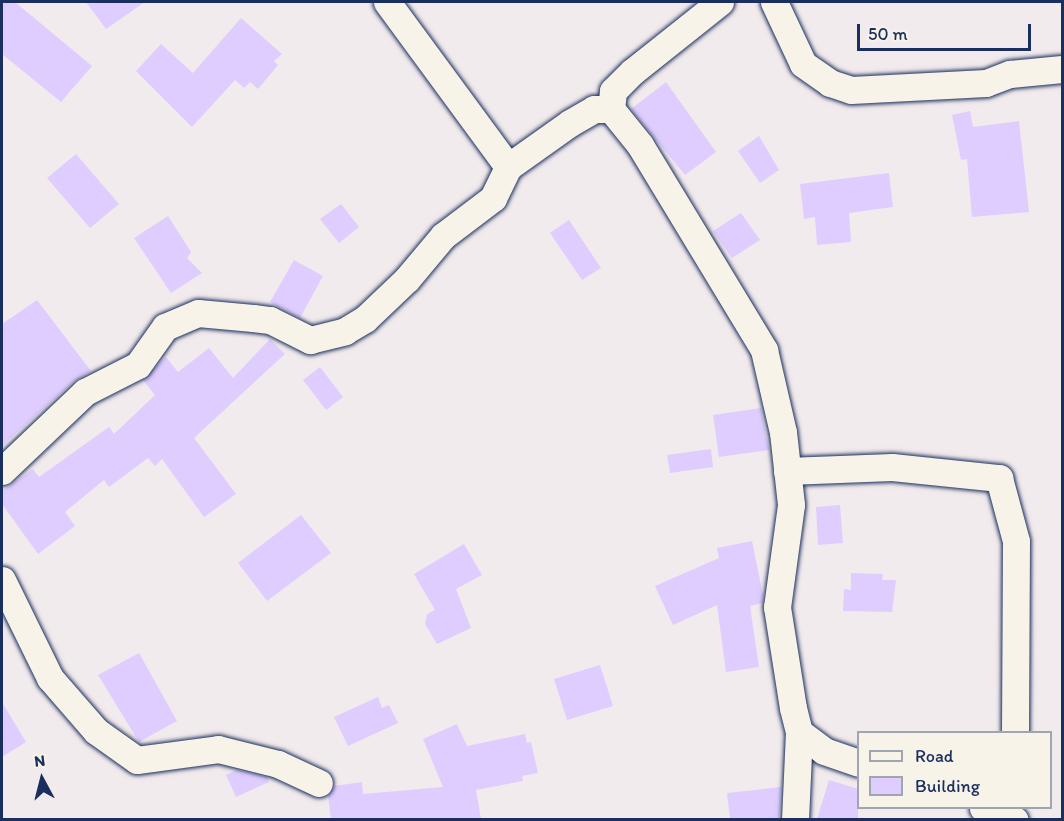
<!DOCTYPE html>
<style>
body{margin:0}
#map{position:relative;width:1064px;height:821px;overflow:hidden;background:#f2ebed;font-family:Itim,sans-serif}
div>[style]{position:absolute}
.building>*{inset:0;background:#dfcdff}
.roads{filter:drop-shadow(0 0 2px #1b2f5e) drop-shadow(0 0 2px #1b2f5e)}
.minor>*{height:27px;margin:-13.5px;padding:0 13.5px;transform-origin:13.5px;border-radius:13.5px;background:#f7f3e8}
span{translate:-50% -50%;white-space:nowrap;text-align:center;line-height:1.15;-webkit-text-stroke:4.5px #f7f3e8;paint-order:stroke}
.frame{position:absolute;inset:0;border:3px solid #1b2f5e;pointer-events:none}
.legend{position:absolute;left:857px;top:731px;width:195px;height:78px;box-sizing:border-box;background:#f7f3e8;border:2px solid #9fa5b1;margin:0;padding:8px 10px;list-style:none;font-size:18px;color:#1b2f5e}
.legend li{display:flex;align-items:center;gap:12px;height:30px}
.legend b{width:30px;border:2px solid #9fa5b1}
.north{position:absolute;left:12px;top:749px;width:60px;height:60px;-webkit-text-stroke:4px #f7f3e8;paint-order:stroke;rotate:353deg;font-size:16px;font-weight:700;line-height:24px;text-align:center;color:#1b2f5e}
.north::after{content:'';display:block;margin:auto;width:21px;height:27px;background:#1b2f5e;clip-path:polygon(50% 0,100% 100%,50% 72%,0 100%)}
.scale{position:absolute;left:857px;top:24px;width:174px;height:27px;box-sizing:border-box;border:3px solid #1b2f5e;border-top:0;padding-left:8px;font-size:18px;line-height:21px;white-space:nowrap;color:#1b2f5e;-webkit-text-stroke:4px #f7f3e8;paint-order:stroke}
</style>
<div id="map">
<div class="building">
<div style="clip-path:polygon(2px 2px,15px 2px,92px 66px,61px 102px,2px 54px)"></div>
<div style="clip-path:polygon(86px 2px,145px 2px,106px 29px)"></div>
<div style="clip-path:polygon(241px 18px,282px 54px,274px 61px,278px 65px,258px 89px,250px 82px,244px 88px,235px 80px,192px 127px,136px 71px,161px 44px,193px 73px)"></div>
<div style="clip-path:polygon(666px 82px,716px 152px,685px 175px,631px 109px)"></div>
<div style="clip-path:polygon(970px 111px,973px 127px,1019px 121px,1029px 212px,972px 217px,967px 159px,961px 160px,952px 115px)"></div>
<div style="clip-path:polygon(759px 136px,779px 170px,760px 183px,738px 151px)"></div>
<div style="clip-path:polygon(76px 154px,119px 204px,90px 228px,47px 178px)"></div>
<div style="clip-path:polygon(889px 173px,893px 207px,849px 213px,851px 242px,817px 245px,815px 217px,804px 219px,800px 184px)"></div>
<div style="clip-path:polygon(341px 204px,359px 227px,339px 243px,320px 219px)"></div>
<div style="clip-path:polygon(741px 213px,760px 240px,732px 258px,713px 231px)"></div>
<div style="clip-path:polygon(168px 216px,191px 252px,187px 258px,202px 273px,171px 293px,134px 238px)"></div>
<div style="clip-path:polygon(569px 220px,601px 268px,582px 280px,550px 233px)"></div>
<div style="clip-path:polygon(294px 260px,323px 276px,300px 318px,270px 302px)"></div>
<div style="clip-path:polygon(37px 300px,91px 371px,74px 381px,2px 446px,2px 324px)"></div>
<div style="clip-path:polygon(270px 339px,285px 354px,194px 438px,236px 494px,204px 517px,162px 459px,155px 466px,148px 458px,109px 487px,104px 480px,65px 512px,75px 526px,38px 554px,2px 504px,2px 491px,33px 469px,39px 477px,109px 427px,114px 434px,155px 395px,143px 380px,166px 357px,178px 372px,209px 348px,233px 378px)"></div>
<div style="clip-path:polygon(320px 367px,343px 397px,326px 410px,303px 380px)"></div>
<div style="clip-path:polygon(761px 408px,769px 450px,719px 457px,713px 415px)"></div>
<div style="clip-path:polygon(711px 449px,713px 467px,670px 473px,667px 455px)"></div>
<div style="clip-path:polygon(840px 505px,843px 543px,818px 545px,816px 507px)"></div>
<div style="clip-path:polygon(301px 515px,331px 553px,267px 601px,238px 563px)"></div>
<div style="clip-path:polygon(752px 541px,763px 595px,762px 603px,750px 606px,759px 667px,726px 672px,717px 605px,673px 625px,655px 586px,719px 558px,717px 548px)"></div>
<div style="clip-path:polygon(464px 544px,482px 575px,456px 589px,471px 628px,437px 644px,425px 624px,427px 614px,435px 610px,414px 574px)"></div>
<div style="clip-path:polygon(851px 573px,883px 574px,882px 580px,896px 580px,892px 612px,843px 611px,844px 589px,851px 590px)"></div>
<div style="clip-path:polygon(139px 653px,177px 721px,139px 742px,98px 675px)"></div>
<div style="clip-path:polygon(600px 665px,613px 706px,567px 720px,554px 679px)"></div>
<div style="clip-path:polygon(378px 697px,382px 708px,389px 705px,398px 723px,348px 746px,334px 717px)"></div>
<div style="clip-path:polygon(2px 702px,26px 742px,2px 757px)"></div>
<div style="clip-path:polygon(457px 724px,467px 746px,525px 734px,527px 743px,531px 742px,538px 773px,522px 776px,523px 781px,476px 790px,481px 819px,331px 819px,328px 796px,334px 786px,362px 782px,363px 794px,443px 787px,423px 739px)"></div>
<div style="clip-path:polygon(237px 770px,267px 777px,269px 782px,236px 797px,226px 775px)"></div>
<div style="clip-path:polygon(829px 780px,858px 789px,858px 819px,817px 819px)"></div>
<div style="clip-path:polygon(781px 787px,779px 819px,730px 819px,727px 793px)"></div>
</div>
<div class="roads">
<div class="minor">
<div style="left:387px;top:2px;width:205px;rotate:53.7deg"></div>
<div style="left:720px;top:2px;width:112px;rotate:141.5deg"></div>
<div style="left:632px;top:72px;width:27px;rotate:135deg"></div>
<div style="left:613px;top:91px;width:18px;rotate:96deg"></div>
<div style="left:611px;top:109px;width:46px;rotate:51.1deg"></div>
<div style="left:640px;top:145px;width:240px;rotate:58.8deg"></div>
<div style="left:764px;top:350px;width:84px;rotate:77deg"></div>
<div style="left:783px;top:432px;width:73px;rotate:83.7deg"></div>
<div style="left:791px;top:505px;width:103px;rotate:97.8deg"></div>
<div style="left:777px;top:607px;width:102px;rotate:81deg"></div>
<div style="left:793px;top:708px;width:25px;rotate:76deg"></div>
<div style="left:799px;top:732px;width:31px;rotate:37deg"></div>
<div style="left:824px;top:751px;width:36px;rotate:19deg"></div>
<div style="left:774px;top:2px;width:68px;rotate:64.9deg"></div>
<div style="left:803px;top:64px;width:33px;rotate:35deg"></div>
<div style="left:830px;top:83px;width:22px;rotate:18deg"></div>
<div style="left:851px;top:90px;width:135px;rotate:-3deg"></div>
<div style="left:986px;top:83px;width:26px;rotate:-21deg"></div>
<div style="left:1010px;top:74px;width:52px;rotate:-5.5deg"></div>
<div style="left:2px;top:471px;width:115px;rotate:-43.6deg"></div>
<div style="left:85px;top:392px;width:59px;rotate:-27deg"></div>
<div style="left:138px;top:365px;width:47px;rotate:-54.6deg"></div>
<div style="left:165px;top:327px;width:36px;rotate:-23deg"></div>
<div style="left:198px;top:313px;width:55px;rotate:5.2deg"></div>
<div style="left:253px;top:318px;width:17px;rotate:7deg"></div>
<div style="left:270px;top:320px;width:45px;rotate:26.6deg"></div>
<div style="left:310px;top:340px;width:36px;rotate:-14deg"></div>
<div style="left:345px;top:331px;width:23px;rotate:-31deg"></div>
<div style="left:365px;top:319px;width:58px;rotate:-43.6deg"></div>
<div style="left:407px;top:279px;width:56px;rotate:-50.1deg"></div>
<div style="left:443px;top:236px;width:63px;rotate:-37.2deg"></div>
<div style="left:493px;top:198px;width:34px;rotate:-64deg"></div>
<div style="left:508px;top:167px;width:76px;rotate:-35.4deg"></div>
<div style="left:570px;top:123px;width:28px;rotate:-30deg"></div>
<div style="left:594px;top:109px;width:17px"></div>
<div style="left:787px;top:471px;width:105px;rotate:-2.2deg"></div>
<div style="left:892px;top:467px;width:108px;rotate:5.9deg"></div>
<div style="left:999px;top:478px;width:65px;rotate:74.9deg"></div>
<div style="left:1016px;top:541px;width:191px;rotate:90.3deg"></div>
<div style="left:2px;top:580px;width:109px;rotate:63.9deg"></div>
<div style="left:50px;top:678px;width:70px;rotate:49deg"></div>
<div style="left:96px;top:731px;width:50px;rotate:35.3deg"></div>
<div style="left:137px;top:760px;width:82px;rotate:-7.7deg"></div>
<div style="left:218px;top:749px;width:62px;rotate:14deg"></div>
<div style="left:278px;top:764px;width:45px;rotate:24.9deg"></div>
<div style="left:983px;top:808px;width:34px;rotate:21deg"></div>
<div style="left:795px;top:820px;width:88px;rotate:-87.4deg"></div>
</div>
</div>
<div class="frame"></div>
<ul class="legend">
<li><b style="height:8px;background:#f7f3e8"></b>Road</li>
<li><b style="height:16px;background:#dfcdff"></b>Building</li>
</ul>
<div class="north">N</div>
<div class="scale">50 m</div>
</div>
